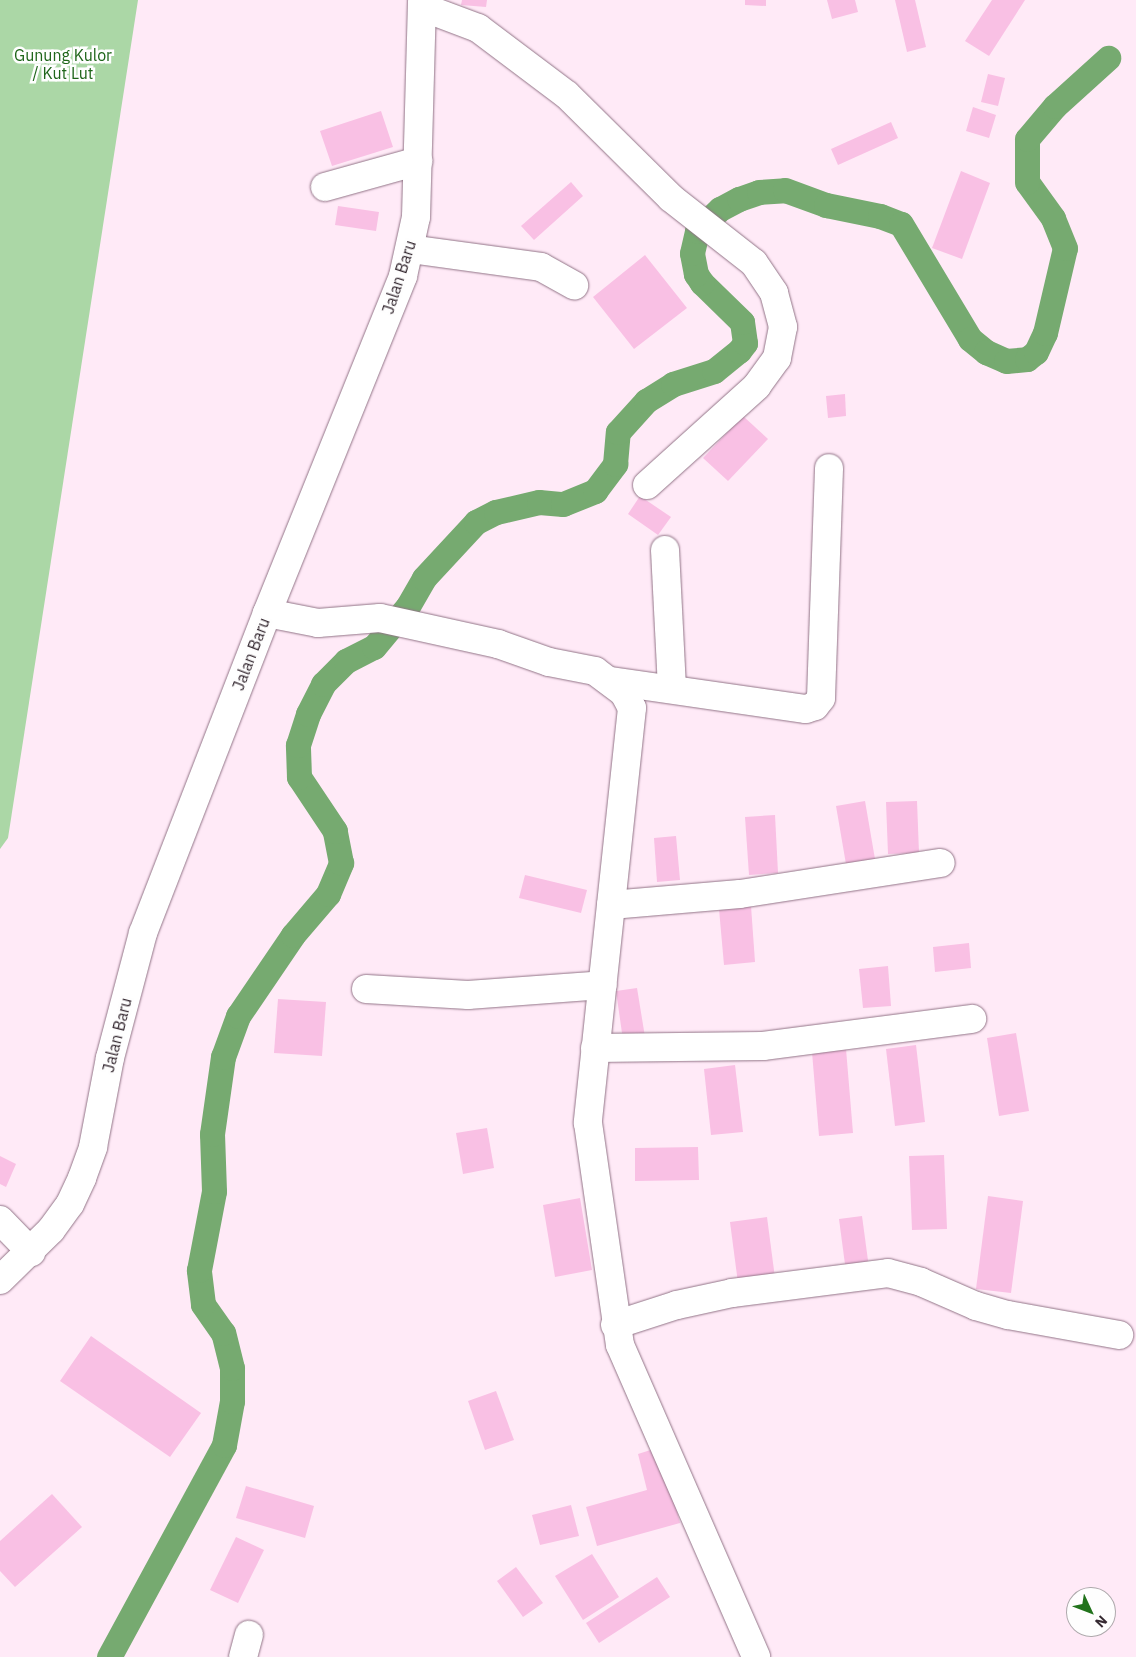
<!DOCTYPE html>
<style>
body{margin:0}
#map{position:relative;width:1136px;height:1657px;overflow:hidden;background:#ffeaf7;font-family:"IBM Plex Sans",sans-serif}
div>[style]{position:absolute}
.green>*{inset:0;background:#abd7a6}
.canal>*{height:25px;margin:-12.5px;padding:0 12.5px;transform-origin:12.5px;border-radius:12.5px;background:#76aa70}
.building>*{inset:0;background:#f9c0e4}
.roads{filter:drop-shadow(0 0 1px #927487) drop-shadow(0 0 1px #927487)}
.minor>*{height:28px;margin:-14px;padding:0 14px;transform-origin:14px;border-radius:14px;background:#fff}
span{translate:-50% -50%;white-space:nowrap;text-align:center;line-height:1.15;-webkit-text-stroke:5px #fefefe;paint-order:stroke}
.park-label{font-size:16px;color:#1e6519}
.street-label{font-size:16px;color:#352931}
.north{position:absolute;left:1066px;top:1587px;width:50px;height:50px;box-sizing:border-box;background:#fefefe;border:1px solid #aea9ac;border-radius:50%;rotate:133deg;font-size:14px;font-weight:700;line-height:20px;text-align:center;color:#352931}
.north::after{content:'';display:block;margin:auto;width:18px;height:22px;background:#22731c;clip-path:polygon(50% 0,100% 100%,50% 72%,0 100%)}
</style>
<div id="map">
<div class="green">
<div style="clip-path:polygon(0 0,138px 0,8px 838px,0 849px)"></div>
</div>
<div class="canal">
<div style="left:109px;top:1657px;width:241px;rotate:-61.5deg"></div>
<div style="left:224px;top:1445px;width:45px;rotate:-79.7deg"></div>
<div style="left:232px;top:1401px;width:33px;rotate:-90deg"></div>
<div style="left:232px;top:1368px;width:36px;rotate:-104deg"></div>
<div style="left:223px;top:1333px;width:35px;rotate:-125deg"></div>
<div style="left:203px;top:1304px;width:34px;rotate:-97deg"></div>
<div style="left:199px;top:1270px;width:80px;rotate:-79.2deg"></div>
<div style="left:214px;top:1191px;width:57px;rotate:-92deg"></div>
<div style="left:212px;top:1134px;width:78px;rotate:-81.9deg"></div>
<div style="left:223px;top:1057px;width:44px;rotate:-69.9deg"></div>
<div style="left:238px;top:1016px;width:98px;rotate:-55.8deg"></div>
<div style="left:293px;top:935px;width:54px;rotate:-49.5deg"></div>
<div style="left:328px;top:894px;width:34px;rotate:-67deg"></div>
<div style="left:341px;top:863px;width:33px;rotate:-101deg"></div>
<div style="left:335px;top:831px;width:65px;rotate:-123.7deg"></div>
<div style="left:299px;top:777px;width:32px;rotate:-92deg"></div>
<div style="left:298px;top:745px;width:33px;rotate:-72deg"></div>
<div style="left:308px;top:714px;width:34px;rotate:-63deg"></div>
<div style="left:323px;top:684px;width:33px;rotate:-45deg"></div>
<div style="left:346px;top:661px;width:31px;rotate:-27deg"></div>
<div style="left:374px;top:647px;width:53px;rotate:-50.3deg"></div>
<div style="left:408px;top:606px;width:32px;rotate:-60deg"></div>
<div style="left:424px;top:578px;width:76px;rotate:-47.1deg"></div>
<div style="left:476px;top:522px;width:22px;rotate:-27deg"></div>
<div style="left:496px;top:512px;width:44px;rotate:-13.1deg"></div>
<div style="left:539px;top:502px;width:24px;rotate:5deg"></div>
<div style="left:563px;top:504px;width:35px;rotate:-22deg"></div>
<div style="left:595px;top:491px;width:34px;rotate:-53deg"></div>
<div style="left:615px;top:464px;width:32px;rotate:-85deg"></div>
<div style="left:618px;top:432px;width:42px;rotate:-47.9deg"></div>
<div style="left:646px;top:401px;width:32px;rotate:-32deg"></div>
<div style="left:673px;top:384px;width:43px;rotate:-17.6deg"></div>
<div style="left:714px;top:371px;width:32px;rotate:-39deg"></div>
<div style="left:739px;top:351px;width:10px;rotate:-53deg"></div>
<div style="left:745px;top:343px;width:21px;rotate:-98deg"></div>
<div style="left:742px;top:322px;width:56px;rotate:-135.7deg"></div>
<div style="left:702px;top:283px;width:11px;rotate:-124deg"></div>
<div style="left:696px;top:274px;width:21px;rotate:-101deg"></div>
<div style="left:692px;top:253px;width:23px;rotate:-77deg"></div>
<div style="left:697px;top:231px;width:32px;rotate:-44deg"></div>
<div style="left:720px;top:209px;width:21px;rotate:-28deg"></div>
<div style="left:739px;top:199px;width:21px;rotate:-19deg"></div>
<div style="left:759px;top:192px;width:26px;rotate:-4deg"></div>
<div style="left:785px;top:190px;width:44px;rotate:20.1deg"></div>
<div style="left:826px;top:205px;width:55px;rotate:11.5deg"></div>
<div style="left:880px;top:216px;width:22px;rotate:21deg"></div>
<div style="left:901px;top:224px;width:134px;rotate:59deg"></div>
<div style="left:970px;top:339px;width:21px;rotate:39deg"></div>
<div style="left:986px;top:352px;width:22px;rotate:24deg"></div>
<div style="left:1006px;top:361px;width:21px;rotate:-5deg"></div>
<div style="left:1027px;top:359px;width:11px;rotate:-38deg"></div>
<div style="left:1036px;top:352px;width:21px;rotate:-65deg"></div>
<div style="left:1045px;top:333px;width:87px;rotate:-76.8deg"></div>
<div style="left:1065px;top:248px;width:32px;rotate:-112deg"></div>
<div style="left:1053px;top:218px;width:44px;rotate:-125.8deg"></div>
<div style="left:1027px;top:182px;width:43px;rotate:-90deg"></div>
<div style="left:1027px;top:139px;width:43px;rotate:-49.7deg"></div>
<div style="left:1055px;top:106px;width:72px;rotate:-42.2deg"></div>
</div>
<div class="building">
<div style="clip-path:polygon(462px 0,487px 0,486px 7px,461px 5px)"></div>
<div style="clip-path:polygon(745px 0,766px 0,766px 6px,745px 5px)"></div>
<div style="clip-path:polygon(827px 0,855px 0,858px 12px,832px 19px)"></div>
<div style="clip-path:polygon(895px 0,915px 0,926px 47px,907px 52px)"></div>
<div style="clip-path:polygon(992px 0,1025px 0,989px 56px,965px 41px)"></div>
<div style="clip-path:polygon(988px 74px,1005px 78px,998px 106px,981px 102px)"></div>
<div style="clip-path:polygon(973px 107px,996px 115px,989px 138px,966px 131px)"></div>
<div style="clip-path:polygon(381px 111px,393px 147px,332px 166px,320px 131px)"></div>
<div style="clip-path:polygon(891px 122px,898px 138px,838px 165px,831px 149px)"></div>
<div style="clip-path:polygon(961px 171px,990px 183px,962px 259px,932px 248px)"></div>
<div style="clip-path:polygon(571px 182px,583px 196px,534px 240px,521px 226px)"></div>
<div style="clip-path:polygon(338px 206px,379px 212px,376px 231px,335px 225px)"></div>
<div style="clip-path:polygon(645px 255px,687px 308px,634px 349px,593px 297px)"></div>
<div style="clip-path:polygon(845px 394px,846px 416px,828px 418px,826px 396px)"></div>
<div style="clip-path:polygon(743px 416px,768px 439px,728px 481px,703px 458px)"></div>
<div style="clip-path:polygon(640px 496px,671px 517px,658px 535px,628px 514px)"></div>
<div style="clip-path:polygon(865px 801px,876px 865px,847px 870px,836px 806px)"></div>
<div style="clip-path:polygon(917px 801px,919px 853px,888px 854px,886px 802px)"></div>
<div style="clip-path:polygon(775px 815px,778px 873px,749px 875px,745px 817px)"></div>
<div style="clip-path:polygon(676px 836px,680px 880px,657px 882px,654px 838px)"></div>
<div style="clip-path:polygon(525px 875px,587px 890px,581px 913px,519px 898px)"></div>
<div style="clip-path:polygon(751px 906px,755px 962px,724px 965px,719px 909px)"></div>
<div style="clip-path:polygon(969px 943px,971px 968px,935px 972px,933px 947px)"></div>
<div style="clip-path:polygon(888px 966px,891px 1006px,863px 1008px,859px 969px)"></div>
<div style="clip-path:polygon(637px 988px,646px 1043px,624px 1047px,616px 991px)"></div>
<div style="clip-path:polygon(278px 999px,326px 1002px,322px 1056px,274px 1053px)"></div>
<div style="clip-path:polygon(1016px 1033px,1029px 1111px,999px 1116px,987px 1038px)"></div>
<div style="clip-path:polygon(916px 1045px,925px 1122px,895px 1126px,886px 1049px)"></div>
<div style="clip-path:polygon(846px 1049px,853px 1133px,819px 1136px,812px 1052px)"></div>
<div style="clip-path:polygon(735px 1065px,743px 1132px,711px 1135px,704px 1069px)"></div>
<div style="clip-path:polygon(487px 1128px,494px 1168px,463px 1174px,456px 1133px)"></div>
<div style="clip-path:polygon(698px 1147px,699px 1180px,635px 1181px,635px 1148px)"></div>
<div style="clip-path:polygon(944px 1155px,947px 1229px,912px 1230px,909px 1156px)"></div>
<div style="clip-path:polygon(0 1156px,16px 1164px,6px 1187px,0 1184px)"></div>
<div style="clip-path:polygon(988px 1196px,1023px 1201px,1011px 1293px,976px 1289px)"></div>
<div style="clip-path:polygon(580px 1198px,592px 1270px,555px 1277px,543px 1205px)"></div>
<div style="clip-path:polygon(862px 1216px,869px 1268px,846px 1272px,839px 1219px)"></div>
<div style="clip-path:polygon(767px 1217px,775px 1278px,738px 1283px,730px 1222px)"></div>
<div style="clip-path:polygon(91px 1336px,201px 1413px,170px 1457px,60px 1381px)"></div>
<div style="clip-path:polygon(496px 1391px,514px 1440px,485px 1450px,468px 1401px)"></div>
<div style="clip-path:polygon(660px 1447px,680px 1523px,597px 1546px,586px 1507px,647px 1490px,638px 1454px)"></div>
<div style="clip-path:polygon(246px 1486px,314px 1506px,305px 1538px,236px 1518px)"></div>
<div style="clip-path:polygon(52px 1494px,82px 1527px,15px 1587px,0 1571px,0 1541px)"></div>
<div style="clip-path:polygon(571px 1505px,579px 1536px,540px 1545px,532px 1515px)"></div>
<div style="clip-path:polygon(236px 1537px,264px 1550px,238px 1603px,210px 1590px)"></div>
<div style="clip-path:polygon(592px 1554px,619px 1597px,583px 1620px,555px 1576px)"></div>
<div style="clip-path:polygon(516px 1567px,543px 1603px,523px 1617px,497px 1581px)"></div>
<div style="clip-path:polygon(657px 1577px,670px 1597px,599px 1643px,586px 1623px)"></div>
</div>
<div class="roads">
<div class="minor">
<div style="left:422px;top:7px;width:60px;rotate:20.6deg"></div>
<div style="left:478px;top:28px;width:111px;rotate:37deg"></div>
<div style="left:567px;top:95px;width:146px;rotate:44.7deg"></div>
<div style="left:671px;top:198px;width:105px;rotate:38.1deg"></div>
<div style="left:754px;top:263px;width:36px;rotate:56deg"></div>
<div style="left:774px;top:293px;width:35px;rotate:75deg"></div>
<div style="left:783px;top:327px;width:32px;rotate:101deg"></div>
<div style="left:777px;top:358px;width:34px;rotate:126deg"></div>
<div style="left:757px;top:386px;width:148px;rotate:138deg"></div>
<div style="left:325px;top:187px;width:97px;rotate:-15.6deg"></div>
<div style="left:410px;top:249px;width:132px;rotate:7.8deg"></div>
<div style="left:541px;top:267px;width:38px;rotate:29deg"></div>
<div style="left:665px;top:550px;width:139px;rotate:87.1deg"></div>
<div style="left:267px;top:613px;width:52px;rotate:11.1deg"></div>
<div style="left:318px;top:623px;width:62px;rotate:-4.6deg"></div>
<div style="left:380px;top:618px;width:121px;rotate:12.4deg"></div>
<div style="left:498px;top:644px;width:54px;rotate:19.4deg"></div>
<div style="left:549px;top:662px;width:47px;rotate:11.1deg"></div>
<div style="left:595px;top:671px;width:36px;rotate:37deg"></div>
<div style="left:624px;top:693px;width:17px;rotate:62deg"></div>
<div style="left:632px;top:708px;width:417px;rotate:96.1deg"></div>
<div style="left:588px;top:1123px;width:224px;rotate:81.8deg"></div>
<div style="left:620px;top:1345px;width:340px;rotate:66.4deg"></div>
<div style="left:611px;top:681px;width:197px;rotate:8.2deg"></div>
<div style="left:806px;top:709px;width:9px;rotate:-18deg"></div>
<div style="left:815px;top:706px;width:10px;rotate:-53deg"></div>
<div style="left:821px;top:698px;width:230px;rotate:-88deg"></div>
<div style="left:611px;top:905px;width:129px;rotate:-4.9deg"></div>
<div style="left:740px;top:894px;width:203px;rotate:-8.8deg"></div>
<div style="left:366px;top:989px;width:102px;rotate:3.4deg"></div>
<div style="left:468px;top:995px;width:135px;rotate:-4.2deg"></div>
<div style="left:595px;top:1048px;width:168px;rotate:-0.7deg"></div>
<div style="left:763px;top:1046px;width:211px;rotate:-7.4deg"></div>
<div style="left:0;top:1220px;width:45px;rotate:45.9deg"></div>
<div style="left:0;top:1280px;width:71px;rotate:-44.4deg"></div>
<div style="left:51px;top:1230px;width:32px;rotate:-54deg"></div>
<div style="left:70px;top:1204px;width:29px;rotate:-65deg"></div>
<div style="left:82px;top:1178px;width:33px;rotate:-70deg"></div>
<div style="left:93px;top:1147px;width:91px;rotate:-79.2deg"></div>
<div style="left:110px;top:1058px;width:129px;rotate:-75.2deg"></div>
<div style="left:143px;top:933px;width:343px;rotate:-68.8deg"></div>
<div style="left:267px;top:613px;width:363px;rotate:-68deg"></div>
<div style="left:403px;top:276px;width:60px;rotate:-77.6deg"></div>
<div style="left:416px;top:217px;width:217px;rotate:-88.4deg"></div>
<div style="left:615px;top:1325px;width:65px;rotate:-17.9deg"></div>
<div style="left:677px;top:1305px;width:56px;rotate:-12.3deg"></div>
<div style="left:732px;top:1293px;width:157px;rotate:-7.3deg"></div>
<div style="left:888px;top:1273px;width:34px;rotate:15deg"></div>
<div style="left:921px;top:1282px;width:60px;rotate:23.6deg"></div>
<div style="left:976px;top:1306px;width:33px;rotate:16deg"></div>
<div style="left:1008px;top:1315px;width:113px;rotate:10.2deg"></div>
<div style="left:243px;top:1657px;width:23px;rotate:-75deg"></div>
</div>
</div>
<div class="park-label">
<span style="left:63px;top:64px">Gunung Kulor<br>/ Kut Lut</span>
</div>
<div class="street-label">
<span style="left:399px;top:277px;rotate:-72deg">Jalan Baru</span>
<span style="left:251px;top:654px;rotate:-69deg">Jalan Baru</span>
<span style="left:117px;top:1035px;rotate:-76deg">Jalan Baru</span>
</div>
<div class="north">N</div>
</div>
